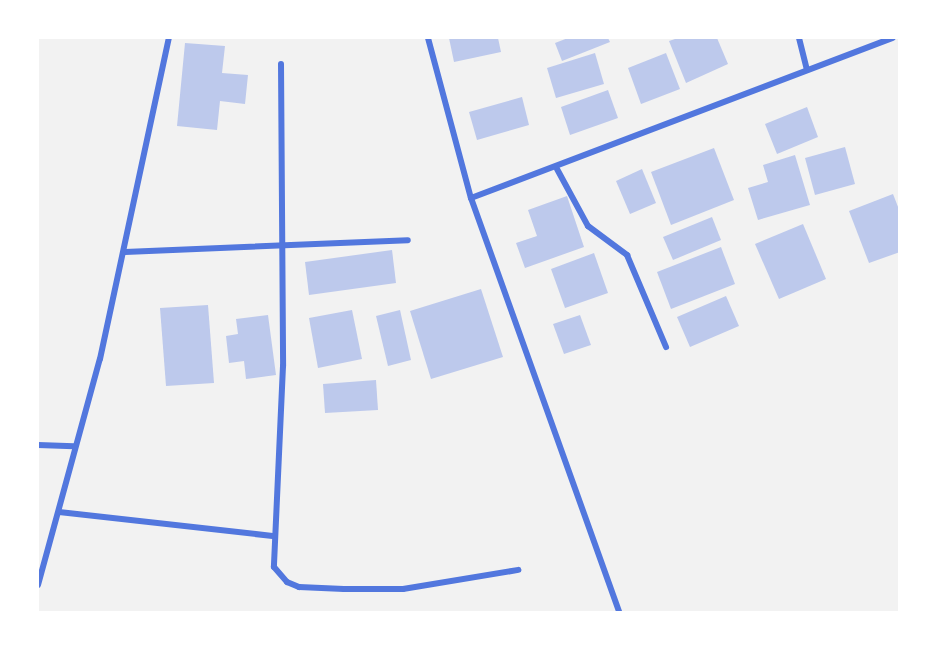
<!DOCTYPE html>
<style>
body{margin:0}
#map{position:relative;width:937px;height:650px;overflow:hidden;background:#f2f2f2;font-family:"Space Grotesk",sans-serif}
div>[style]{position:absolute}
.building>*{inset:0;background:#bdc9ec}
.minor>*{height:6px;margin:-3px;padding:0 3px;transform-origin:3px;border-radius:3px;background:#5277de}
span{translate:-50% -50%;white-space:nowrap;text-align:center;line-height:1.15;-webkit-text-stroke:4.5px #fff;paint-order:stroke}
.frame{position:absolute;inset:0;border:39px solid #fff;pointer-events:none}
</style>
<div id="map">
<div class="building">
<div style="clip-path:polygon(449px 38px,498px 38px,501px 52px,454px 62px)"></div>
<div style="clip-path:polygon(568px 38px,608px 38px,610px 42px,562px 61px,555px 43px)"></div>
<div style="clip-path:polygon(678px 38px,717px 38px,728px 64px,686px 83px,669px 41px)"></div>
<div style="clip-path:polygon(185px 43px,225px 46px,222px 73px,248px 75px,245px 104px,220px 101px,217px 130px,177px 126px)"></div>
<div style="clip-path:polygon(595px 53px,604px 84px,556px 98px,547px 68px)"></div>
<div style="clip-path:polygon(666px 53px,680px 89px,641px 104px,628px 68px)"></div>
<div style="clip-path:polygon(608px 90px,618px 118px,570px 135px,561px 107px)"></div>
<div style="clip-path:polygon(522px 97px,529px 125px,477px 140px,469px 112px)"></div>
<div style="clip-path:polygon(807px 107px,818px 137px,777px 154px,765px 124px)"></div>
<div style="clip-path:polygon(845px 147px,855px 184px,815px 195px,805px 158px)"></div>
<div style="clip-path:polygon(714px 148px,734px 200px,671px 225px,651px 172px)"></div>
<div style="clip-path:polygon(795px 155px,810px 205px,758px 220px,748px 188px,768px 182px,763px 165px)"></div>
<div style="clip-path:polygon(642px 169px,656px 203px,630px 214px,616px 181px)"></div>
<div style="clip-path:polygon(893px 194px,900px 212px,900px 252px,869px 263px,849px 211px)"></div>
<div style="clip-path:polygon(567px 196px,584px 247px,525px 268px,516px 243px,537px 236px,528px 210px)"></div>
<div style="clip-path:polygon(712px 217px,721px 240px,673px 260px,663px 237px)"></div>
<div style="clip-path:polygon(803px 224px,826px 279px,779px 299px,755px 244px)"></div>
<div style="clip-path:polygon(721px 247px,735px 284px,671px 309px,657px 272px)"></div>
<div style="clip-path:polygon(392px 250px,396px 283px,309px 295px,305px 262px)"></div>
<div style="clip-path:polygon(594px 253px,608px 293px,565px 308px,551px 269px)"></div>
<div style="clip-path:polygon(481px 289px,503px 357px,431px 379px,410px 311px)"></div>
<div style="clip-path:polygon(726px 296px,739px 326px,690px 347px,677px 317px)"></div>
<div style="clip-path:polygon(208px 305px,214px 383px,166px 386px,160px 308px)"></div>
<div style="clip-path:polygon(352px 310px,362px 359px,318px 368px,309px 318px)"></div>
<div style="clip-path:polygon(400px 310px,411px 360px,388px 366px,376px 316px)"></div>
<div style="clip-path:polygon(268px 315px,276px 375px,246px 379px,244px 361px,229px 363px,226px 336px,238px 334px,236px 319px)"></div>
<div style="clip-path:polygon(580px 315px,591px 345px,564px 354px,553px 324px)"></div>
<div style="clip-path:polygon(376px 380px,378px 410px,325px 413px,323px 384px)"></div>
</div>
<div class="minor">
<div style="left:428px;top:38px;width:166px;rotate:75deg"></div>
<div style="left:471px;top:198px;width:440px;rotate:70.3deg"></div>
<div style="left:799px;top:38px;width:33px;rotate:76deg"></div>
<div style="left:281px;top:64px;width:302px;rotate:89.6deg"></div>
<div style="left:283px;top:366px;width:201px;rotate:92.6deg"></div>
<div style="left:274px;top:567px;width:20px;rotate:49deg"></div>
<div style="left:287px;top:582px;width:13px;rotate:23deg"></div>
<div style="left:299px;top:587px;width:45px;rotate:2.5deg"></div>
<div style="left:344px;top:589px;width:59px"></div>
<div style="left:403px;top:589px;width:117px;rotate:-9.4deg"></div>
<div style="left:557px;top:169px;width:65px;rotate:61.5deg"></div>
<div style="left:588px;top:226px;width:49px;rotate:36.6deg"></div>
<div style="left:627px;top:255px;width:100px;rotate:67deg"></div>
<div style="left:471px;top:198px;width:451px;rotate:-20.8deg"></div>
<div style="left:125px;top:252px;width:283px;rotate:-2.4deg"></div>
<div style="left:38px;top:445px;width:36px;rotate:2deg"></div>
<div style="left:59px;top:512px;width:215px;rotate:6.4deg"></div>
<div style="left:38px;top:585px;width:234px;rotate:-74.7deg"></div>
<div style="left:100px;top:359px;width:328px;rotate:-77.9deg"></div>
</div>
<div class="frame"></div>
</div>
